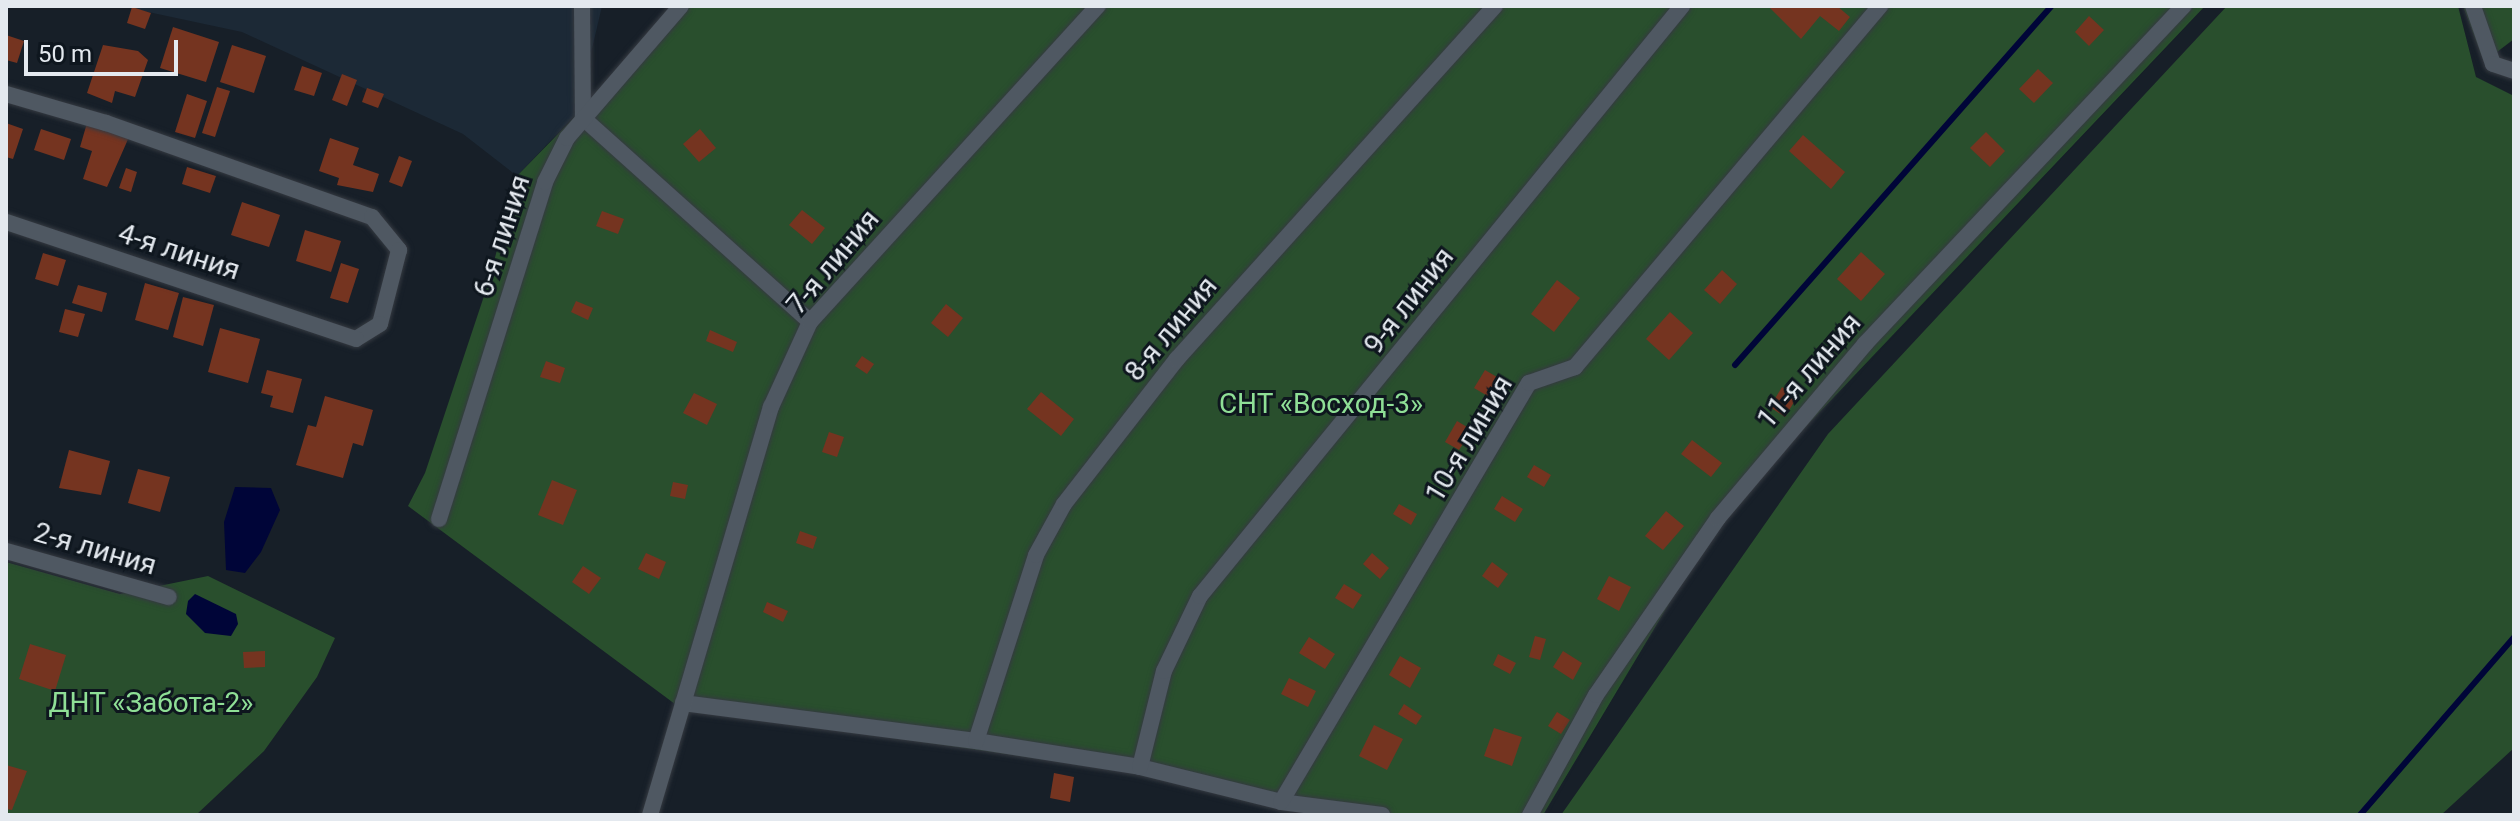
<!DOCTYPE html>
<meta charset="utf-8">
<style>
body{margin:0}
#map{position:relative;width:2520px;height:821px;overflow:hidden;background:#171f28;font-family:Roboto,sans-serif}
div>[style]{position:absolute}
.built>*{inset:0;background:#1c2936}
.green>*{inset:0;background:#294f2d}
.water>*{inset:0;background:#000538}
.stream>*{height:6px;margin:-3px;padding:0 3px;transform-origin:3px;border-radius:3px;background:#000538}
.building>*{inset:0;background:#753420}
.roads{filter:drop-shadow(0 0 2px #353a41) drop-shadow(0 0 2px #353a41)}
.minor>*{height:16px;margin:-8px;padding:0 8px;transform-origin:8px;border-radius:8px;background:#4f5862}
span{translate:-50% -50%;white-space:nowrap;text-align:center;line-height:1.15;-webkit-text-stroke:6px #0e161e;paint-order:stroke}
.street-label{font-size:28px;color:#e4e9ef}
.park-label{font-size:28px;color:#8fdf96}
.frame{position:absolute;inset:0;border:8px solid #e4e9ef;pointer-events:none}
.scale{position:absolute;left:24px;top:40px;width:154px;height:36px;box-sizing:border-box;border:4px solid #e4e9ef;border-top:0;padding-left:10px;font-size:24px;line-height:28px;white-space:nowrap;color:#e4e9ef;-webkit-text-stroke:6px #0e161e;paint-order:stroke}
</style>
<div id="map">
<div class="built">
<div style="clip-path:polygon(120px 6px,602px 6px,577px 113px,517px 176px,463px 134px,242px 32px)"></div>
</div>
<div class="green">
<div style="clip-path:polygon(683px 6px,2205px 6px,1722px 515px,1543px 815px,1340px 815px,1137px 773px,679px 707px,408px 506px,425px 473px,487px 287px,517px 176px)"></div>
<div style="clip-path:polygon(2227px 6px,2458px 6px,2476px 77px,2514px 96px,2514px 748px,2441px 815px,1561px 815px,1828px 434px)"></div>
<div style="clip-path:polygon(2463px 6px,2514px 6px,2514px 39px,2484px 62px)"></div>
<div style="clip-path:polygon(6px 562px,120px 594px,208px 576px,335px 638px,317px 677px,264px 751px,196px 815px,6px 815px)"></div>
</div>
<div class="water">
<div style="clip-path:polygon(235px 487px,271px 488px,280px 510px,261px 552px,245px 573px,226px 570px,224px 522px)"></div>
<div style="clip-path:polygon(195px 594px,236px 614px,238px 624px,231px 636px,205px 633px,186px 614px,188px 601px)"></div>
</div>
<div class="stream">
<div style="left:1735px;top:365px;width:478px;rotate:-48.6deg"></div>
<div style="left:2360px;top:815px;width:235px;rotate:-49.1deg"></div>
</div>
<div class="building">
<div style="clip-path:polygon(1768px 6px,1837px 6px,1850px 17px,1839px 31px,1820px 16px,1801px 39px)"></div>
<div style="clip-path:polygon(132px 7px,151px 13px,145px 29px,127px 23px)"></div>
<div style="clip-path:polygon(2089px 16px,2104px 30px,2089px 46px,2075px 32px)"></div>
<div style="clip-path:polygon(173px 27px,219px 42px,206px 82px,160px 68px)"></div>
<div style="clip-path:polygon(6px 35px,24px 41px,17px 63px,6px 60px)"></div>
<div style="clip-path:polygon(103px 45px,138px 51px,148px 60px,135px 97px,115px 91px,112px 103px,87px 93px)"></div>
<div style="clip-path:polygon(232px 45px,266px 56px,254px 93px,220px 82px)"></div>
<div style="clip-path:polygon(302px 66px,322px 73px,314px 96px,294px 90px)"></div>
<div style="clip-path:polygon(2038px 69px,2053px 83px,2034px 103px,2019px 89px)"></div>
<div style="clip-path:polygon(342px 74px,357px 80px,347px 106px,332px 100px)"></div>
<div style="clip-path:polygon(217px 87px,230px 91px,215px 137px,202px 133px)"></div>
<div style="clip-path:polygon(367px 88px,384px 94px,378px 108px,362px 102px)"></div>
<div style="clip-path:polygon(187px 94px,207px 101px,195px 138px,175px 132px)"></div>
<div style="clip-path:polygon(6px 123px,23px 129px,13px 159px,6px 157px)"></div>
<div style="clip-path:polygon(87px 123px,129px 137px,107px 187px,83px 179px,92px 151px,80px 147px)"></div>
<div style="clip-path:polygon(41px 129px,71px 139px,64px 160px,34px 150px)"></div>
<div style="clip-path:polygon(700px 129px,716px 148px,699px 162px,683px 144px)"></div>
<div style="clip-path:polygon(1986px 132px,2005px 151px,1990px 167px,1970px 148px)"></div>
<div style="clip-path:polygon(1803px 135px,1845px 172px,1831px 189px,1789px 151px)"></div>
<div style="clip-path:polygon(330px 138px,359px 148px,353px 165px,379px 174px,373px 192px,337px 185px,339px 178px,319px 171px)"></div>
<div style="clip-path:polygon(399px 156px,412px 161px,402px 187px,389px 182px)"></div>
<div style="clip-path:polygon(187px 167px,216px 176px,210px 193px,182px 184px)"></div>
<div style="clip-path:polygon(126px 168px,137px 172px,131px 192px,119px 188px)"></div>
<div style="clip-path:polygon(242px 202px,280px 215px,269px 247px,231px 235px)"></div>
<div style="clip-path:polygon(802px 210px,825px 228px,812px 244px,789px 225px)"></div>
<div style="clip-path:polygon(602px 211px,624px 219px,618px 234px,596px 226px)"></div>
<div style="clip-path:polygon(305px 230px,341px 241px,331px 272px,296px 261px)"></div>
<div style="clip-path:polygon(1861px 252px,1885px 274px,1861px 301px,1837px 279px)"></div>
<div style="clip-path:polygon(43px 253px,66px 260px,58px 286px,35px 279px)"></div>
<div style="clip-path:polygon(341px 263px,359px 269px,348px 303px,330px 298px)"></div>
<div style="clip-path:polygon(1722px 270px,1737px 284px,1720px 304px,1704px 290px)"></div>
<div style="clip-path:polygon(1557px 280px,1580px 298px,1554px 332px,1531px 314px)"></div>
<div style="clip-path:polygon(145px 283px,179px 293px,168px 330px,135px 320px)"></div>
<div style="clip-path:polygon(78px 285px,107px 293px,102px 312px,72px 303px)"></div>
<div style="clip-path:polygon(183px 297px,214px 305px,203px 346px,173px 337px)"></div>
<div style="clip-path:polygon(576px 301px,593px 308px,588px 320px,571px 312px)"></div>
<div style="clip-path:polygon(946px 304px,963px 318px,948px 337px,931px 323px)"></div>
<div style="clip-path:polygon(65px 309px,85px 314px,78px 337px,59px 332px)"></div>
<div style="clip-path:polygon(1670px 312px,1693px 333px,1669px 360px,1646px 339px)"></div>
<div style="clip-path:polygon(220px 328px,260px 339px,248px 383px,208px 372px)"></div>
<div style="clip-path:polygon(710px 330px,737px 342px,733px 352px,706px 341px)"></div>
<div style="clip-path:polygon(862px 356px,874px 364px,867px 374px,855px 366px)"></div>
<div style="clip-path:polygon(546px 361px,565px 368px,560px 383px,540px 377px)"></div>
<div style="clip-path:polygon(267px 370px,302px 379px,293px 413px,270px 407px,273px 396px,261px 393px)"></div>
<div style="clip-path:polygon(1485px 370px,1502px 380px,1491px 398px,1474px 388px)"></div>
<div style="clip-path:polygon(1782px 387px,1797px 397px,1785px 417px,1770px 407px)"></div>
<div style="clip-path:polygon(1041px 392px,1074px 419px,1061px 436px,1027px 409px)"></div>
<div style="clip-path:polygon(694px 393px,717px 404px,707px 425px,683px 413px)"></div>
<div style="clip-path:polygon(325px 396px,373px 410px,363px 446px,353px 443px,343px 478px,296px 465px,308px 425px,316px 427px)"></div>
<div style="clip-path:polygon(1457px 421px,1472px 430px,1459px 450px,1445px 442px)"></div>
<div style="clip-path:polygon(829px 432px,844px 437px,837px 457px,822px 452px)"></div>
<div style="clip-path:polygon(1692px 440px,1722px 463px,1711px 477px,1681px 454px)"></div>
<div style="clip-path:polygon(69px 450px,110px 461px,101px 495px,59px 488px)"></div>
<div style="clip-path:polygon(1534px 465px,1551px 475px,1544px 487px,1527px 477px)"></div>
<div style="clip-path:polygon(138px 469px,170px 477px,160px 512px,128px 503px)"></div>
<div style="clip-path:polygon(552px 480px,577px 490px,563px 525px,538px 515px)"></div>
<div style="clip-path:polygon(673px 482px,688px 485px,685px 499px,670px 496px)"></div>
<div style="clip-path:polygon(1502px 496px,1523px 509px,1515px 522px,1494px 509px)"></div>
<div style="clip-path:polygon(1399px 504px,1417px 514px,1411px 525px,1393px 514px)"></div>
<div style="clip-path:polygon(1666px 511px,1684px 526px,1663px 550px,1645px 536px)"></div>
<div style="clip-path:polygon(800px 531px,817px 537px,813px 549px,796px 543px)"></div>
<div style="clip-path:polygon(646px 553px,666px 562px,659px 579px,638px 569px)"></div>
<div style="clip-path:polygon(1372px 553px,1389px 568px,1380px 579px,1363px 564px)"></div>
<div style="clip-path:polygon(1492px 562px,1508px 574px,1498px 588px,1482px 576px)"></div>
<div style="clip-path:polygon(583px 566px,601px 578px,589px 594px,572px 582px)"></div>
<div style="clip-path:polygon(1609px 576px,1631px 587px,1619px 611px,1597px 599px)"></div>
<div style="clip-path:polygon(1344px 584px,1362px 595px,1353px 609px,1335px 598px)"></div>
<div style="clip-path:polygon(767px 602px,788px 611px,783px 622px,763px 612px)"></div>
<div style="clip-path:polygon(1535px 636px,1546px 639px,1540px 660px,1529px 657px)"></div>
<div style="clip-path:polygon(1309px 637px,1335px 654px,1325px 669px,1299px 653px)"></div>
<div style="clip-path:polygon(30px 644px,66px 655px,55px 691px,19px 679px)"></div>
<div style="clip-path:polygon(265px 651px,265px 667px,244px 668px,243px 652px)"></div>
<div style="clip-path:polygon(1563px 651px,1582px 663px,1573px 680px,1553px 667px)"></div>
<div style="clip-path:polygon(1498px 654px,1516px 663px,1510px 674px,1493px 665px)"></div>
<div style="clip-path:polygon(1400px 656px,1421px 668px,1410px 688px,1389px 675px)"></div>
<div style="clip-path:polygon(1289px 678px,1316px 691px,1308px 707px,1281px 694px)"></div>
<div style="clip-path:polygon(1404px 704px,1422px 716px,1416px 725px,1398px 714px)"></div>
<div style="clip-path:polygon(1557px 712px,1570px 720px,1561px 734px,1548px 726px)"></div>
<div style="clip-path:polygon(1374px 725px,1403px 739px,1387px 770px,1359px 756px)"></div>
<div style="clip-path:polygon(1494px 728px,1522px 737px,1512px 766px,1484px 756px)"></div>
<div style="clip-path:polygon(6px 765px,27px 771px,12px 810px,6px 809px)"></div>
<div style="clip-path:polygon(1054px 773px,1074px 777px,1070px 802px,1050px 798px)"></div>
</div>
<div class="roads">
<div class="minor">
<div style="left:582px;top:6px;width:112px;rotate:89.5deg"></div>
<div style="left:583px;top:118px;width:305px;rotate:41.9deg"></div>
<div style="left:2473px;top:6px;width:61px;rotate:71deg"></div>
<div style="left:2493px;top:64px;width:22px;rotate:18deg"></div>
<div style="left:6px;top:94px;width:104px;rotate:16.2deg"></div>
<div style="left:106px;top:123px;width:282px;rotate:19.5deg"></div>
<div style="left:372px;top:217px;width:43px;rotate:50.7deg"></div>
<div style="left:399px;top:250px;width:76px;rotate:104.4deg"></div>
<div style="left:380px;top:324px;width:28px;rotate:148deg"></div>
<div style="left:356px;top:339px;width:369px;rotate:-161.5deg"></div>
<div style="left:439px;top:519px;width:353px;rotate:-72.5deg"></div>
<div style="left:545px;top:182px;width:49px;rotate:-63.4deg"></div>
<div style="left:567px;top:138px;width:174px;rotate:-49.2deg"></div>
<div style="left:6px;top:551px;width:169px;rotate:15.8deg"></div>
<div style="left:683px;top:703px;width:295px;rotate:7.4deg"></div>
<div style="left:976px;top:741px;width:166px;rotate:9deg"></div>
<div style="left:1140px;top:767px;width:145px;rotate:13.9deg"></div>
<div style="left:1281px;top:802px;width:102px;rotate:7.3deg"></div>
<div style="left:976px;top:741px;width:195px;rotate:-72.1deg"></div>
<div style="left:1036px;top:555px;width:58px;rotate:-61.2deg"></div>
<div style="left:1064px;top:504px;width:184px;rotate:-52.1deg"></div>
<div style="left:1177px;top:359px;width:475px;rotate:-48deg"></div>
<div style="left:1140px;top:767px;width:99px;rotate:-76deg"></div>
<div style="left:1164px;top:671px;width:83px;rotate:-64.4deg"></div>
<div style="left:1200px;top:596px;width:762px;rotate:-50.75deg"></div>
<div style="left:1281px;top:802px;width:487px;rotate:-59.4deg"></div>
<div style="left:1529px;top:383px;width:49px;rotate:-19.2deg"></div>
<div style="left:1575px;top:367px;width:473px;rotate:-49.8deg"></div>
<div style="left:650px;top:815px;width:426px;rotate:-73.5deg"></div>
<div style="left:771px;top:407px;width:94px;rotate:-65.4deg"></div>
<div style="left:810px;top:322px;width:428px;rotate:-47.7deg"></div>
<div style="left:1530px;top:815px;width:137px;rotate:-61.2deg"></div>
<div style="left:1596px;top:695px;width:215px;rotate:-55.4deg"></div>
<div style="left:1718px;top:518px;width:228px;rotate:-49.8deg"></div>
<div style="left:1865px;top:344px;width:465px;rotate:-46.7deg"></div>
</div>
</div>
<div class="street-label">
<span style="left:502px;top:236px;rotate:-72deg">6-я линия</span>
<span style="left:179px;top:252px;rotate:18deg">4-я линия</span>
<span style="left:833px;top:262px;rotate:-50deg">7-я линия</span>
<span style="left:1409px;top:301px;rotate:-52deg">9-я линия</span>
<span style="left:1171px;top:329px;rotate:-50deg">8-я линия</span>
<span style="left:1809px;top:371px;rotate:-49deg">11-я линия</span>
<span style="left:1469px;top:439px;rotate:-59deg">10-я линия</span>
<span style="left:95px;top:549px;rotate:16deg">2-я линия</span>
</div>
<div class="park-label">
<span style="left:1321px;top:404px">СНТ «Восход-3»</span>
<span style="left:151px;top:703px">ДНТ «Забота-2»</span>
</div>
<div class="frame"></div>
<div class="scale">50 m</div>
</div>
